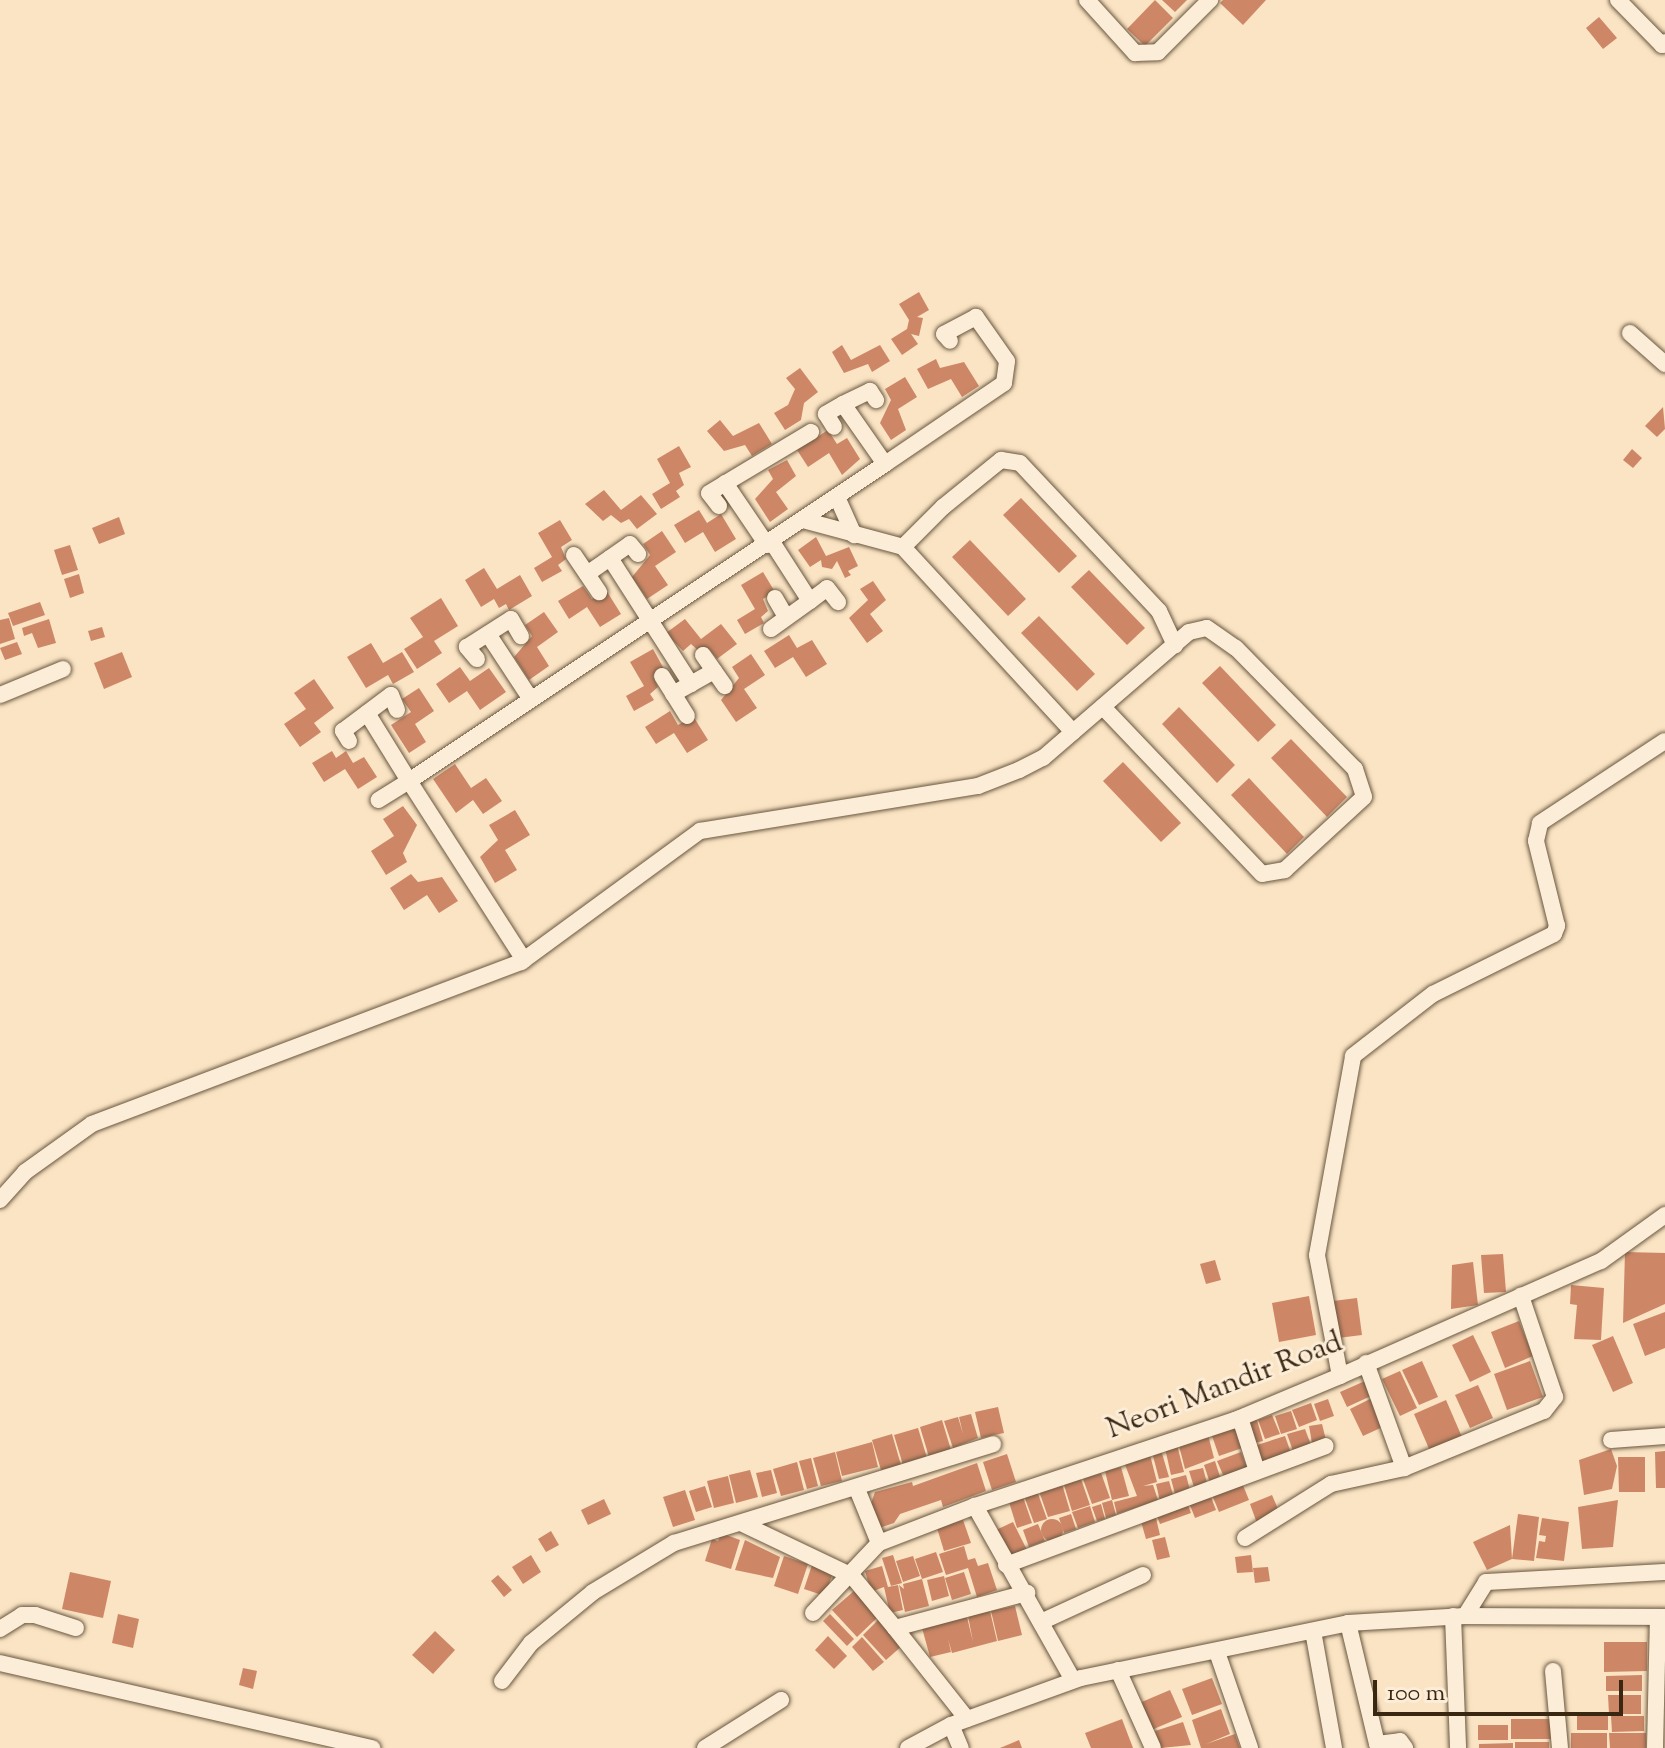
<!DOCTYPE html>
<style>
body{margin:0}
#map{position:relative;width:1665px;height:1748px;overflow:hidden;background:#fae4c4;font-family:"Sorts Mill Goudy",serif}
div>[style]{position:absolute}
.building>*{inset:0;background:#cd8767}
.round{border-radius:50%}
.roads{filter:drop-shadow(0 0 2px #69563e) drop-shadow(0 0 2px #69563e)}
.minor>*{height:16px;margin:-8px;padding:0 8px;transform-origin:8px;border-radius:8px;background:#fcedd9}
span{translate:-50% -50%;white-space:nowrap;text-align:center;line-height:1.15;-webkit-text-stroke:6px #fcedd9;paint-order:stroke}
.street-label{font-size:30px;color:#392712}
.scale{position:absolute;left:1373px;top:1680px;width:250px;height:36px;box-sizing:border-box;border:4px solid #392712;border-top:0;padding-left:10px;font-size:24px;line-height:28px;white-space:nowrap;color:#392712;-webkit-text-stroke:6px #fcedd9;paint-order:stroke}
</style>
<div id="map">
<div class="building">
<div style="clip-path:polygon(1155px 0,1173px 18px,1145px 46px,1127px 29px)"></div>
<div style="clip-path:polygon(1162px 0,1187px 0,1175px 12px)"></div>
<div style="clip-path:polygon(1223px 0,1266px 0,1243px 25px,1220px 3px)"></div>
<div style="clip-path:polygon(1599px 17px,1617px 38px,1603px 49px,1586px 28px)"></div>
<div style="clip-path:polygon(919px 292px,929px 310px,917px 317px,923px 318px,919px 336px,911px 334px,918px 344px,902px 355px,891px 339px,907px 329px,909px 320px,899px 304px)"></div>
<div style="clip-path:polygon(842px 345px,851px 360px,880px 345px,890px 361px,872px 372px,868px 364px,844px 373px,832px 352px)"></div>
<div style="clip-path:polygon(936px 359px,940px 368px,964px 362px,979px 386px,962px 397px,951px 379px,928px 389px,917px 369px)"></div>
<div style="clip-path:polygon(800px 368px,818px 392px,804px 403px,801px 420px,785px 430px,774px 413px,788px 405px,795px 389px,786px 378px)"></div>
<div style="clip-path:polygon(905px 377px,917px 397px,898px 409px,906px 430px,891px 440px,880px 423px,891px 400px,885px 389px)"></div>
<div style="clip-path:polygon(1663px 407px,1665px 429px,1657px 437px,1645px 426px)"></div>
<div style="clip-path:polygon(720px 420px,733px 436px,759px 423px,772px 444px,752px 456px,745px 445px,724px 451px,707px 431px)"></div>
<div style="clip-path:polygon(828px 430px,837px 444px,847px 438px,860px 459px,842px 475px,829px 453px,808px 467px,797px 450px)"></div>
<div style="clip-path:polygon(679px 446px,691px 467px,679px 473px,684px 485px,676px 491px,680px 497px,661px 509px,652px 494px,670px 483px,657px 459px)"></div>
<div style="clip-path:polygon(1632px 449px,1642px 458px,1633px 468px,1623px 460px)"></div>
<div style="clip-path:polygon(787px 460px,796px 476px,776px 492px,788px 509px,770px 522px,755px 499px,773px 479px,768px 470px)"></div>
<div style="clip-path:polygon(604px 490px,621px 510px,641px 495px,657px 514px,637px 529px,629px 519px,621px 523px,611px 515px,603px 521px,585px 504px)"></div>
<div style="clip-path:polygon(1021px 498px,1077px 556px,1059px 573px,1003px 515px)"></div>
<div style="clip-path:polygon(699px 510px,707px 523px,721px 514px,736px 539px,715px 552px,703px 532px,685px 543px,674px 525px)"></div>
<div style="clip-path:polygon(119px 517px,125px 534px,99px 544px,92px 528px)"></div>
<div style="clip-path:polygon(560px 520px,572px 540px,561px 547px,566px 559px,558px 565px,562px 571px,542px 582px,534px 568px,552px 557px,538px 533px)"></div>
<div style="clip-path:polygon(662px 531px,676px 552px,655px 566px,668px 585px,647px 599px,632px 577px,650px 555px,643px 544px)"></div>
<div style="clip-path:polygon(816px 537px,826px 556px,849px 547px,858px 566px,848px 571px,851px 575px,845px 578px,837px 561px,832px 569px,822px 567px,821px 560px,810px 567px,798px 550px)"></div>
<div style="clip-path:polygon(970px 540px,1026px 599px,1008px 616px,952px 557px)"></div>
<div style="clip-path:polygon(70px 545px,78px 570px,62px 575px,54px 550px)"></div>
<div style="clip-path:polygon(484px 568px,497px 589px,520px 575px,532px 596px,509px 610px,506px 604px,499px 608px,494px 599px,481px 607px,465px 580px)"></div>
<div style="clip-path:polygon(1089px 570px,1145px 628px,1127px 645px,1071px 587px)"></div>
<div style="clip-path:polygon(763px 572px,775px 592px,763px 599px,768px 611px,761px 617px,764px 623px,745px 634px,737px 620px,755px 609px,741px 585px)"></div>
<div style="clip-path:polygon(79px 574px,84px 593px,70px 598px,64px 579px)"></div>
<div style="clip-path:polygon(873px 581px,886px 600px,870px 614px,883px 631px,867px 643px,849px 618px,868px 600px,860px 589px)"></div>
<div style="clip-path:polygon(583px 586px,592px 599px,606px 590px,621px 614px,600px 627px,587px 607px,569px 619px,558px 601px)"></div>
<div style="clip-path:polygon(441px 598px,458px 626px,434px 641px,442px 653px,417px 669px,404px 649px,423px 637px,410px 618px)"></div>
<div style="clip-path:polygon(40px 602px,45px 615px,13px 626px,8px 613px)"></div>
<div style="clip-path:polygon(544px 612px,558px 632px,537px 647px,549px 666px,529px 680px,514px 657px,532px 636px,525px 625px)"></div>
<div style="clip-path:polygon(1039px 616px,1095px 674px,1077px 691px,1021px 633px)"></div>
<div style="clip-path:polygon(9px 618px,15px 639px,0 644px,0 620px)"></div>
<div style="clip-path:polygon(49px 619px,56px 643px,38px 648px,32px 633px,24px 636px,22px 628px)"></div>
<div style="clip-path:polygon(685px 619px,701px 639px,721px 624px,737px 644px,717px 659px,709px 649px,701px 653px,691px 644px,683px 651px,666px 633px)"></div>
<div style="clip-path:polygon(102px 627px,105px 637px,91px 641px,88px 631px)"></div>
<div style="clip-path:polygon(789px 635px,797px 648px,812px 640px,827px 664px,806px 677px,793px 657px,775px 668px,764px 651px)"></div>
<div style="clip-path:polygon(17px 642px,22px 654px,5px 660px,0 648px)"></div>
<div style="clip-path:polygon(371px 643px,383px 663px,402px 652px,414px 672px,393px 684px,388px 675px,366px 688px,347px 657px)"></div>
<div style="clip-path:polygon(653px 649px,664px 669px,653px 676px,658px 687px,650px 694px,654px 700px,634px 711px,626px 696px,644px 686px,630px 662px)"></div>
<div style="clip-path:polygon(122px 652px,132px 677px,104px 689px,94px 663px)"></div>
<div style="clip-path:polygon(751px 654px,765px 675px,744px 689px,757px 708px,736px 722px,721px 700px,739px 678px,732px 667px)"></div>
<div style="clip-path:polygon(1220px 666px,1276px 725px,1258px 742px,1202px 683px)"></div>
<div style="clip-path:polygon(460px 667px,470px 681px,489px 668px,506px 692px,480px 710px,467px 691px,449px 703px,436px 684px)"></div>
<div style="clip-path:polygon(314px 679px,334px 708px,314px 723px,321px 732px,300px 747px,284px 724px,306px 709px,294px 693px)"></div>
<div style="clip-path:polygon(419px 688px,434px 711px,415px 724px,426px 742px,409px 753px,391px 725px,411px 712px,402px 699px)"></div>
<div style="clip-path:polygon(1179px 707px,1235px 765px,1217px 783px,1162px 724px)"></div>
<div style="clip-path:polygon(670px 711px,678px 725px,693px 716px,708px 740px,687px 753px,674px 733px,656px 744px,645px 727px)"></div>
<div style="clip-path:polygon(1291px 739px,1347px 797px,1327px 817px,1271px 758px)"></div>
<div style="clip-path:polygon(332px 751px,336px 758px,346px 751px,353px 763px,364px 757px,377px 777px,358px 789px,345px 769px,324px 782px,312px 763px)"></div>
<div style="clip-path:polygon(1123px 762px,1181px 823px,1161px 842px,1103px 781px)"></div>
<div style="clip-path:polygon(455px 764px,471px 788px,486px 778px,502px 801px,483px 814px,473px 800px,456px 813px,433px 779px)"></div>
<div style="clip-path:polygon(1249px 778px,1304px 837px,1287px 854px,1231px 795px)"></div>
<div style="clip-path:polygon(403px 806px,417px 825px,403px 853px,407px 862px,386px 875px,371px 851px,394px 836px,383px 819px)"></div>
<div style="clip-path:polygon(515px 810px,530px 835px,505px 850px,517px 870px,495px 883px,480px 857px,498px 840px,489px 825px)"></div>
<div style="clip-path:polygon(411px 874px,418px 882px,442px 877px,458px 901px,439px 913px,427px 895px,404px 910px,390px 888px)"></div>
<div style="clip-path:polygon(1625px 1252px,1665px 1253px,1665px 1304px,1623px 1323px)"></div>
<div style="clip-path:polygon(1503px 1254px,1506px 1292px,1484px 1293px,1481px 1255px)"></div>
<div style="clip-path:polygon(1215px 1260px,1221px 1280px,1206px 1284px,1200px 1264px)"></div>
<div style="clip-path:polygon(1473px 1262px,1478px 1305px,1451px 1309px,1452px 1265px)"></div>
<div style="clip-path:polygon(1571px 1285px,1604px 1288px,1601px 1340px,1574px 1339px,1577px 1305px,1570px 1304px)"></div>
<div style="clip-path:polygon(1309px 1296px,1316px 1335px,1279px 1342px,1272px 1303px)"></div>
<div style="clip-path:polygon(1357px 1298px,1362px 1335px,1338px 1338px,1333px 1301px)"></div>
<div style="clip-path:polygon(1665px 1312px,1665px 1348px,1645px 1356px,1633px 1324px)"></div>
<div style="clip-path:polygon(1519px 1321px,1533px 1356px,1505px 1368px,1491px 1332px)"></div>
<div style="clip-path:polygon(1473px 1335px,1491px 1372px,1470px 1382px,1452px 1345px)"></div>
<div style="clip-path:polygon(1613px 1336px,1633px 1383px,1613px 1392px,1592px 1345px)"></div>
<div style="clip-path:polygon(1422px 1361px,1438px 1397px,1419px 1405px,1402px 1370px)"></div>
<div style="clip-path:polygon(1530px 1361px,1543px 1397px,1507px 1410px,1494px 1374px)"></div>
<div style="clip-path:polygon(1400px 1371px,1417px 1408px,1400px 1416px,1382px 1379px)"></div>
<div style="clip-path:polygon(1365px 1381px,1371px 1396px,1347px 1407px,1340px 1392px)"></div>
<div style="clip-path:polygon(1478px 1385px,1493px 1418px,1470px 1428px,1455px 1395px)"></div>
<div style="clip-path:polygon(1374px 1397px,1387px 1425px,1363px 1436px,1350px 1409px)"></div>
<div style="clip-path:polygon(1328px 1399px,1334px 1416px,1320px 1421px,1314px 1404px)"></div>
<div style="clip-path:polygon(1446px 1400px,1462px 1437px,1430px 1451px,1414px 1414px)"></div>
<div style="clip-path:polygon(1311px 1403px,1317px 1420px,1299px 1427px,1292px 1410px)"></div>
<div style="clip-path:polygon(998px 1407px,1004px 1433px,981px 1438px,975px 1412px)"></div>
<div style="clip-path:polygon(1291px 1411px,1297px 1429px,1281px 1434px,1275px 1416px)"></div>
<div style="clip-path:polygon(971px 1414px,978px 1438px,953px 1448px,944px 1421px,958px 1417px,963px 1434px,959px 1417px)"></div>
<div style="clip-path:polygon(1272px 1415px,1280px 1434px,1265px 1439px,1258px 1420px)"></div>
<div style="clip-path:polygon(942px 1420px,951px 1450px,929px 1457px,920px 1427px)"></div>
<div style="clip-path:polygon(1257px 1420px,1263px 1441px,1250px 1444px,1244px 1423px)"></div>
<div style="clip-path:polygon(1241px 1424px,1248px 1446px,1219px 1456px,1211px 1433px)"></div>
<div style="clip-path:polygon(1322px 1424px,1326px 1440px,1312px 1443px,1309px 1426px)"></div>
<div style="clip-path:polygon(918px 1428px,927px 1458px,903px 1465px,894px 1435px)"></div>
<div style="clip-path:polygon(1305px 1429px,1311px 1445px,1293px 1451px,1287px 1434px)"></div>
<div style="clip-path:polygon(892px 1434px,901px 1465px,881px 1470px,872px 1440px)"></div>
<div style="clip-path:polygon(1208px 1435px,1214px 1458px,1185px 1469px,1178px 1442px)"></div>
<div style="clip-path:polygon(1285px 1436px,1291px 1453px,1257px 1464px,1251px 1447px)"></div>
<div style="clip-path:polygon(872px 1442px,878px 1467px,842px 1476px,836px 1452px)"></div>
<div style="clip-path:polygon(1177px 1445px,1184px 1472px,1171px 1475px,1165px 1448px)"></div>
<div style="clip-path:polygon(1611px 1449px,1617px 1466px,1612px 1489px,1584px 1495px,1579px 1460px)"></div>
<div style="clip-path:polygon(1161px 1450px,1169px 1477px,1159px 1479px,1152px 1452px)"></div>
<div style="clip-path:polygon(1665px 1451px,1665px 1488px,1656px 1488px,1655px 1452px)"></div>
<div style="clip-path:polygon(835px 1452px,842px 1481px,821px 1486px,813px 1458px)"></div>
<div style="clip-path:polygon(1241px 1452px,1247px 1468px,1224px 1477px,1217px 1461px)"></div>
<div style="clip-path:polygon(1007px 1454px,1016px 1482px,992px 1490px,983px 1462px)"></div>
<div style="clip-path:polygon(1150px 1455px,1157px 1482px,1143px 1486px,1153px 1485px,1158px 1500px,1117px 1514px,1114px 1502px,1137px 1496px,1124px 1462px)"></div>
<div style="clip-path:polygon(1618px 1457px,1645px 1457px,1645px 1492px,1619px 1492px)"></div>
<div style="clip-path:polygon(811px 1458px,818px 1486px,807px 1489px,799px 1461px)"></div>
<div style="clip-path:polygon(1215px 1461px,1221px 1480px,1210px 1483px,1204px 1465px)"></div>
<div style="clip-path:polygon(797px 1462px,804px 1490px,781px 1496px,773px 1469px)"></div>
<div style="clip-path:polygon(977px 1463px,986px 1491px,943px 1507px,941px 1500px,900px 1514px,894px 1523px,876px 1529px,869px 1509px,875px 1492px,912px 1482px,913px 1486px)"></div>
<div style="clip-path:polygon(1121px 1467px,1129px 1496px,1112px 1500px,1105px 1471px)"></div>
<div style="clip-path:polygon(1203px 1468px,1207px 1483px,1194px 1487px,1189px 1471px)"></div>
<div style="clip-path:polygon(750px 1470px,758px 1497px,736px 1503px,729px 1475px)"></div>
<div style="clip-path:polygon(771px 1470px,777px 1493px,762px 1497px,756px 1473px)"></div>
<div style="clip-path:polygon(1101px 1473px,1110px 1498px,1092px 1504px,1083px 1479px)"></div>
<div style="clip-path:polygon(1186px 1475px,1190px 1490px,1175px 1494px,1171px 1479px)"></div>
<div style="clip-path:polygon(728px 1476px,734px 1503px,714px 1508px,707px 1481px)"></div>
<div style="clip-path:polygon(1240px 1478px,1249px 1500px,1219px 1512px,1210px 1490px)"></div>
<div style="clip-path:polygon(1081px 1479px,1090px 1505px,1072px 1511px,1064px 1485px)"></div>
<div style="clip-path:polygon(1169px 1481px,1174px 1498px,1160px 1501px,1156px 1484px)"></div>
<div style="clip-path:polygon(1062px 1484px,1070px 1511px,1048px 1517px,1039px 1491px)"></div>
<div style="clip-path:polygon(705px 1486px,712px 1507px,696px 1512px,689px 1491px)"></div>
<div style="clip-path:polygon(685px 1490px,695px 1520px,673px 1527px,663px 1497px)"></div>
<div style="clip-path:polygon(1037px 1491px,1047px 1519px,1034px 1523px,1024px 1496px)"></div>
<div style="clip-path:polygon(1209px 1492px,1216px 1510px,1195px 1518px,1188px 1500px)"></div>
<div style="clip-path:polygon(1272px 1495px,1281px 1516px,1258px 1526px,1250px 1504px)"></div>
<div style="clip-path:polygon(1023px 1497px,1032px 1523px,1017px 1528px,1009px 1502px)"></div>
<div style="clip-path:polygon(604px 1499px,611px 1514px,588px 1525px,581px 1510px)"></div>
<div style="clip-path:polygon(1112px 1500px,1116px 1515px,1106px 1518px,1102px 1503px)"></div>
<div style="clip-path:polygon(1186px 1500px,1191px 1513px,1160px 1524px,1155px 1511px)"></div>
<div style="clip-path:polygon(1618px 1500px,1613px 1547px,1582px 1549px,1578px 1507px)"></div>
<div style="clip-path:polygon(1101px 1504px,1105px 1519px,1097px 1521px,1092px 1507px)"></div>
<div style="clip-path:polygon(1090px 1506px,1095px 1522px,1078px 1528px,1072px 1512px)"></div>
<div style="clip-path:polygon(1071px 1514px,1076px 1529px,1064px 1533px,1059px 1518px)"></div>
<div style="clip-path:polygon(1155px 1514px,1160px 1535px,1146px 1539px,1140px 1518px)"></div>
<div style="clip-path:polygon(1518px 1514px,1539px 1517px,1534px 1561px,1512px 1559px)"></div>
<div style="clip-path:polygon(1542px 1518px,1569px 1522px,1564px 1561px,1536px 1558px,1539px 1541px,1545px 1542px,1546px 1536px,1539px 1535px)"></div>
<div class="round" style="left:1041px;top:1519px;width:22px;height:22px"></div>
<div style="clip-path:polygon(963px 1520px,971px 1543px,944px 1551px,937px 1528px)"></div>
<div style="clip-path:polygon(1013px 1522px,1028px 1552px,1007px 1561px,996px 1530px)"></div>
<div style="clip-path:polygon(1038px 1524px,1045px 1541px,1029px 1547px,1023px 1530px)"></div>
<div style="clip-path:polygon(1510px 1525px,1512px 1559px,1487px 1570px,1473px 1542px)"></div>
<div style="clip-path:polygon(551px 1531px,559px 1545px,546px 1552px,538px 1539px)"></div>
<div style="clip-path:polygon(721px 1533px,740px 1540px,731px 1569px,705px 1561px,712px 1539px,718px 1541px)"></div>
<div style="clip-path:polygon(1165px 1537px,1170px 1557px,1157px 1560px,1152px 1540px)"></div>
<div style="clip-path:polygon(745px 1540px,780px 1557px,773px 1578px,735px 1570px)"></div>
<div style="clip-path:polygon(964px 1546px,968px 1560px,975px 1558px,978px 1566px,988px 1563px,997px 1590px,977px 1597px,968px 1568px,946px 1575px,939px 1554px)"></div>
<div style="clip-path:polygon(936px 1552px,943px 1572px,922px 1579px,915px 1559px)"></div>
<div style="clip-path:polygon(531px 1555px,541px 1572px,523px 1584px,512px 1567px)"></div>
<div style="clip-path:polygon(893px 1555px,902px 1583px,891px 1586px,882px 1558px)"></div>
<div style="clip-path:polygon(1251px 1555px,1253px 1572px,1237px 1573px,1235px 1557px)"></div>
<div style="clip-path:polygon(784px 1556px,808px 1564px,798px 1594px,774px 1586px)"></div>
<div style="clip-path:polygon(913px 1556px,920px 1576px,903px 1582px,896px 1561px)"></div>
<div style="clip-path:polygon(812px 1565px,833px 1572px,825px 1596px,804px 1589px)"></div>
<div style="clip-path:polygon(882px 1566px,888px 1587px,898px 1585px,903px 1610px,890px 1613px,884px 1587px,871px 1592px,865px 1571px)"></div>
<div style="clip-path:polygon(1268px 1567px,1270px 1581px,1255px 1583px,1253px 1568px)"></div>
<div style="clip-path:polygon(70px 1572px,111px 1581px,103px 1618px,62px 1609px)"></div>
<div style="clip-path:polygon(964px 1572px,971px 1594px,952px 1600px,945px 1578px)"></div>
<div style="clip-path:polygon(498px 1575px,512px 1590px,504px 1597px,491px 1581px)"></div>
<div style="clip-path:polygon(944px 1576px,949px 1596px,932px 1601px,927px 1580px)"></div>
<div style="clip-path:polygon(922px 1579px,929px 1606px,905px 1612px,899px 1585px,904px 1589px,903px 1584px)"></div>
<div style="clip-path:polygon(854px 1591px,878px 1617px,857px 1637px,832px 1610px)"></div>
<div style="clip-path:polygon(1015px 1606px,1022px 1635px,998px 1641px,991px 1611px)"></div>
<div style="clip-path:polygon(990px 1611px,997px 1641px,952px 1653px,948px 1639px,951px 1652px,930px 1657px,922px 1628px,967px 1617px,973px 1642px,968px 1616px)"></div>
<div style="clip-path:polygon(118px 1614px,139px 1619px,133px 1648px,112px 1643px)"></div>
<div style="clip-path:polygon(830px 1614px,854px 1639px,847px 1646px,823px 1621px)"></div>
<div style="clip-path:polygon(879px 1619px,903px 1645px,886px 1660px,863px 1635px)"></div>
<div style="clip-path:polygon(435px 1631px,455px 1650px,433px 1674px,412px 1655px)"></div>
<div style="clip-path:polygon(828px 1636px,847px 1656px,834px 1669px,815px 1650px)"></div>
<div style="clip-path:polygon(862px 1637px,884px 1662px,873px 1671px,852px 1647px)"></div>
<div style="clip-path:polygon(1604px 1642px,1647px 1642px,1647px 1671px,1604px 1672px)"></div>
<div style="clip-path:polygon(243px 1668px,257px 1671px,253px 1689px,239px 1685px)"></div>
<div style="clip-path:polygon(1642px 1675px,1642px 1691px,1606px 1691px,1606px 1676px)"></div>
<div style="clip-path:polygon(1212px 1678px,1222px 1704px,1192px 1715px,1182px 1689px)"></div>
<div style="clip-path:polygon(1170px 1690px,1182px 1717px,1149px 1731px,1137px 1704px)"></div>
<div style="clip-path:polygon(1608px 1695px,1641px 1695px,1641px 1714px,1609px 1714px)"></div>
<div style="clip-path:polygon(1221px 1709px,1230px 1734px,1206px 1744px,1235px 1734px,1240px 1748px,1201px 1748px,1192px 1720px)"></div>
<div style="clip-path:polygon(1577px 1713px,1608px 1713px,1608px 1730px,1577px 1730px)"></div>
<div style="clip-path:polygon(1611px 1716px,1644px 1716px,1644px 1731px,1612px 1732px)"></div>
<div style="clip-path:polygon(1122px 1719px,1133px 1748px,1091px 1748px,1085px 1733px)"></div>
<div style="clip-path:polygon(1511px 1719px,1551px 1719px,1551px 1739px,1511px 1739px)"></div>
<div style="clip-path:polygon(1183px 1722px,1191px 1745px,1161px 1748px,1155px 1731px)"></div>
<div style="clip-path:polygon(1478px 1725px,1508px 1725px,1508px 1740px,1478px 1740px)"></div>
<div style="clip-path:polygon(1571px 1733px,1607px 1733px,1607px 1748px,1571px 1748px)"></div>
<div style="clip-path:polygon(1609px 1733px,1646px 1733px,1646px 1748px,1610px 1748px)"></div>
<div style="clip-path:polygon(1019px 1740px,1022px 1748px,1000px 1748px)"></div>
<div style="clip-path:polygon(1515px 1742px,1549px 1742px,1549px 1748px,1515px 1748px)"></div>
<div style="clip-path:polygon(1513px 1743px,1513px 1748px,1479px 1748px,1479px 1744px)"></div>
</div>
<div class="roads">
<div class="minor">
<div style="left:1087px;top:0;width:72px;rotate:47.8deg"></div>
<div style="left:1135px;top:53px;width:23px;rotate:-2deg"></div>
<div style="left:1158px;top:52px;width:74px;rotate:-45deg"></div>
<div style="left:1618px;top:0;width:63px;rotate:45.6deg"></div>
<div style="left:1662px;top:45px;width:4px;rotate:-45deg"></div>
<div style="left:1630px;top:333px;width:47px;rotate:41.5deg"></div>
<div style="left:843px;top:404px;width:30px;rotate:-26deg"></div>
<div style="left:870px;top:391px;width:11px;rotate:56deg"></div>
<div style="left:885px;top:464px;width:144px;rotate:-34.2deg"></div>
<div style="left:1004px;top:383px;width:22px;rotate:-82deg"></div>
<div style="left:1007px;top:361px;width:54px;rotate:-125.2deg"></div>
<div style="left:976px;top:317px;width:36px;rotate:152deg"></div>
<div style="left:944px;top:334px;width:9px;rotate:49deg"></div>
<div style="left:725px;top:483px;width:75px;rotate:55.9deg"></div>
<div style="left:837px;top:497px;width:42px;rotate:65.9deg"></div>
<div style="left:719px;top:506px;width:16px;rotate:-128deg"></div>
<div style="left:709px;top:493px;width:119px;rotate:-30.9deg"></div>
<div style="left:803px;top:520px;width:104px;rotate:15.1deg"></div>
<div style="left:574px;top:555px;width:45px;rotate:56deg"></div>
<div style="left:610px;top:558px;width:150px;rotate:57.3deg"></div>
<div style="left:587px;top:574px;width:52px;rotate:-34.9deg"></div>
<div style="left:630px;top:544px;width:13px;rotate:51deg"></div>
<div style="left:775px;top:598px;width:22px;rotate:60deg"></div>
<div style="left:810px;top:601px;width:21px;rotate:-37deg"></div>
<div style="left:827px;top:588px;width:18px;rotate:52deg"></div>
<div style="left:771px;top:629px;width:48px;rotate:-35.7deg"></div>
<div style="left:810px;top:601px;width:70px;rotate:-122.8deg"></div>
<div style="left:488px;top:634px;width:77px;rotate:56.7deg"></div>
<div style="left:703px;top:655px;width:38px;rotate:55deg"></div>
<div style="left:477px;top:659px;width:16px;rotate:-130deg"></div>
<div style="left:467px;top:647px;width:52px;rotate:-32.5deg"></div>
<div style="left:511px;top:619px;width:20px;rotate:60deg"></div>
<div style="left:662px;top:676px;width:47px;rotate:58deg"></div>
<div style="left:673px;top:694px;width:47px;rotate:-29.3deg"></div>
<div style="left:0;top:695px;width:68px;rotate:-22.4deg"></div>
<div style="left:367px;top:713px;width:80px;rotate:58.3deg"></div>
<div style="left:409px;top:781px;width:36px;rotate:148deg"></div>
<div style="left:1073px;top:732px;width:251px;rotate:-132.6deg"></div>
<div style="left:903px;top:547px;width:57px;rotate:-45deg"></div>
<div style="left:943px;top:507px;width:75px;rotate:-39deg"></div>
<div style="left:1001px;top:460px;width:19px;rotate:9deg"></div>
<div style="left:1020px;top:463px;width:203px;rotate:46.8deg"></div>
<div style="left:1159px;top:611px;width:38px;rotate:65deg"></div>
<div style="left:349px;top:741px;width:12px;rotate:-121deg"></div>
<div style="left:343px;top:731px;width:60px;rotate:-36.9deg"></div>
<div style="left:391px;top:695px;width:16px;rotate:68deg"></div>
<div style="left:524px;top:960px;width:213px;rotate:-122.7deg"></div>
<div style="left:409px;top:781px;width:572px;rotate:-33.66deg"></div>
<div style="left:885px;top:464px;width:73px;rotate:-125deg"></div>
<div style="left:843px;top:404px;width:20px;rotate:150deg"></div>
<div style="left:826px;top:414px;width:15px;rotate:58deg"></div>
<div style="left:0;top:1200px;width:38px;rotate:-48deg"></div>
<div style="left:25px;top:1172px;width:82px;rotate:-35.6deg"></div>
<div style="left:92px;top:1124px;width:459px;rotate:-20.7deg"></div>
<div style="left:521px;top:962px;width:222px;rotate:-36.2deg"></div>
<div style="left:700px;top:831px;width:282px;rotate:-9.2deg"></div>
<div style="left:978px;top:786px;width:44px;rotate:-21.3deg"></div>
<div style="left:1019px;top:770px;width:27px;rotate:-27deg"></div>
<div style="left:1043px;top:758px;width:193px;rotate:-40.8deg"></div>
<div style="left:1189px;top:632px;width:18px;rotate:-13deg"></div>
<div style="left:1207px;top:628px;width:35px;rotate:35deg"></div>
<div style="left:1236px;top:648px;width:170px;rotate:45.5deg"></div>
<div style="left:1355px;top:769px;width:29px;rotate:72deg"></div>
<div style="left:1364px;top:797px;width:108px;rotate:137.3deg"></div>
<div style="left:1285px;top:870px;width:23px;rotate:170deg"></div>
<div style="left:1262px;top:874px;width:231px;rotate:-133.6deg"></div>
<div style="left:1366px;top:1363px;width:112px;rotate:70.1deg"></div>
<div style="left:1340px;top:1376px;width:123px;rotate:-100.8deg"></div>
<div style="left:1317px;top:1255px;width:202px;rotate:-79.7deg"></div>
<div style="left:1353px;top:1056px;width:101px;rotate:-37.8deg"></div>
<div style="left:1433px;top:994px;width:135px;rotate:-26.4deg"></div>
<div style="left:1554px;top:934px;width:9px;rotate:-69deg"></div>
<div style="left:1557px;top:926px;width:88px;rotate:-103.9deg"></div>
<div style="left:1536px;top:841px;width:18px;rotate:-77deg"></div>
<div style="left:1540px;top:823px;width:149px;rotate:-33.3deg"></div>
<div style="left:1240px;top:1418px;width:56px;rotate:72.2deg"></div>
<div style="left:1611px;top:1440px;width:54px;rotate:-4.2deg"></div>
<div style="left:857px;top:1489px;width:58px;rotate:67.8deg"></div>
<div style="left:743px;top:1524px;width:121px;rotate:25.5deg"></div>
<div style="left:852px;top:1576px;width:67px;rotate:50.4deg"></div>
<div style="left:895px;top:1628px;width:137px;rotate:-14.9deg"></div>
<div style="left:1245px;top:1538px;width:102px;rotate:-32.1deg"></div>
<div style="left:1331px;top:1484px;width:75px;rotate:-12.4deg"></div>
<div style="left:1404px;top:1468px;width:151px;rotate:-22.2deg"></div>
<div style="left:1544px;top:1411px;width:18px;rotate:-52deg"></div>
<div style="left:1555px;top:1397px;width:107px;rotate:-108.6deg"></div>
<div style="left:1006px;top:1565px;width:341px;rotate:-20.4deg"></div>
<div style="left:813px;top:1613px;width:96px;rotate:-46.7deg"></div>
<div style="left:879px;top:1543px;width:103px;rotate:-21.1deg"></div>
<div style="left:1453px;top:1616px;width:132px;rotate:87.8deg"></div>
<div style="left:1465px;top:1616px;width:40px;rotate:-58deg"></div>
<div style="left:1486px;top:1582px;width:179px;rotate:-3.2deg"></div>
<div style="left:1043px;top:1621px;width:110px;rotate:-24.7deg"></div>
<div style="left:1348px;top:1623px;width:124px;rotate:76.5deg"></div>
<div style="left:1377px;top:1744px;width:23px;rotate:-7deg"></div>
<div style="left:1400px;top:1741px;width:9px;rotate:54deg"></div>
<div style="left:895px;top:1628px;width:116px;rotate:51.6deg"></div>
<div style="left:0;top:1629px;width:26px;rotate:-32deg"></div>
<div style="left:22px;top:1615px;width:13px"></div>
<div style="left:35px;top:1615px;width:43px;rotate:17.6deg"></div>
<div style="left:1313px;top:1631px;width:119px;rotate:79.8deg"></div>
<div style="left:1217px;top:1652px;width:102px;rotate:71deg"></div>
<div style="left:0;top:1663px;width:382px;rotate:12.9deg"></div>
<div style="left:1118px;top:1670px;width:85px;rotate:65.8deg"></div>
<div style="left:1553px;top:1671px;width:77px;rotate:84.8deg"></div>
<div style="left:1073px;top:1680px;width:200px;rotate:-119.4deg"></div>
<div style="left:975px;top:1506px;width:274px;rotate:-18.3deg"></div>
<div style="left:1235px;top:1420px;width:114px;rotate:-22.7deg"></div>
<div style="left:1340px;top:1376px;width:285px;rotate:-23.8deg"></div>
<div style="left:1601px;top:1261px;width:79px;rotate:-35.7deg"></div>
<div style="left:502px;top:1681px;width:48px;rotate:-52.7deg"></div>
<div style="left:531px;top:1643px;width:80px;rotate:-39.4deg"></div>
<div style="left:593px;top:1592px;width:95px;rotate:-31.2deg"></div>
<div style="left:674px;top:1543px;width:334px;rotate:-17.2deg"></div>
<div style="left:951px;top:1725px;width:25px;rotate:67deg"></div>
<div style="left:705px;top:1748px;width:90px;rotate:-32.3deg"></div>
<div style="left:908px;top:1748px;width:49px;rotate:-28.1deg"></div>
<div style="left:951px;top:1725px;width:138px;rotate:-19.9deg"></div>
<div style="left:1081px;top:1678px;width:273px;rotate:-11.6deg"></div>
<div style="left:1348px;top:1623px;width:117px;rotate:-3.4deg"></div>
<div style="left:1465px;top:1616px;width:200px;rotate:0.3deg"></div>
<div style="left:1655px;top:1748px;width:131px;rotate:-88.7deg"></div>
</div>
</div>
<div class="street-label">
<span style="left:1225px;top:1387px;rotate:-21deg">Neori Mandir Road</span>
</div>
<div class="scale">100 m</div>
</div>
